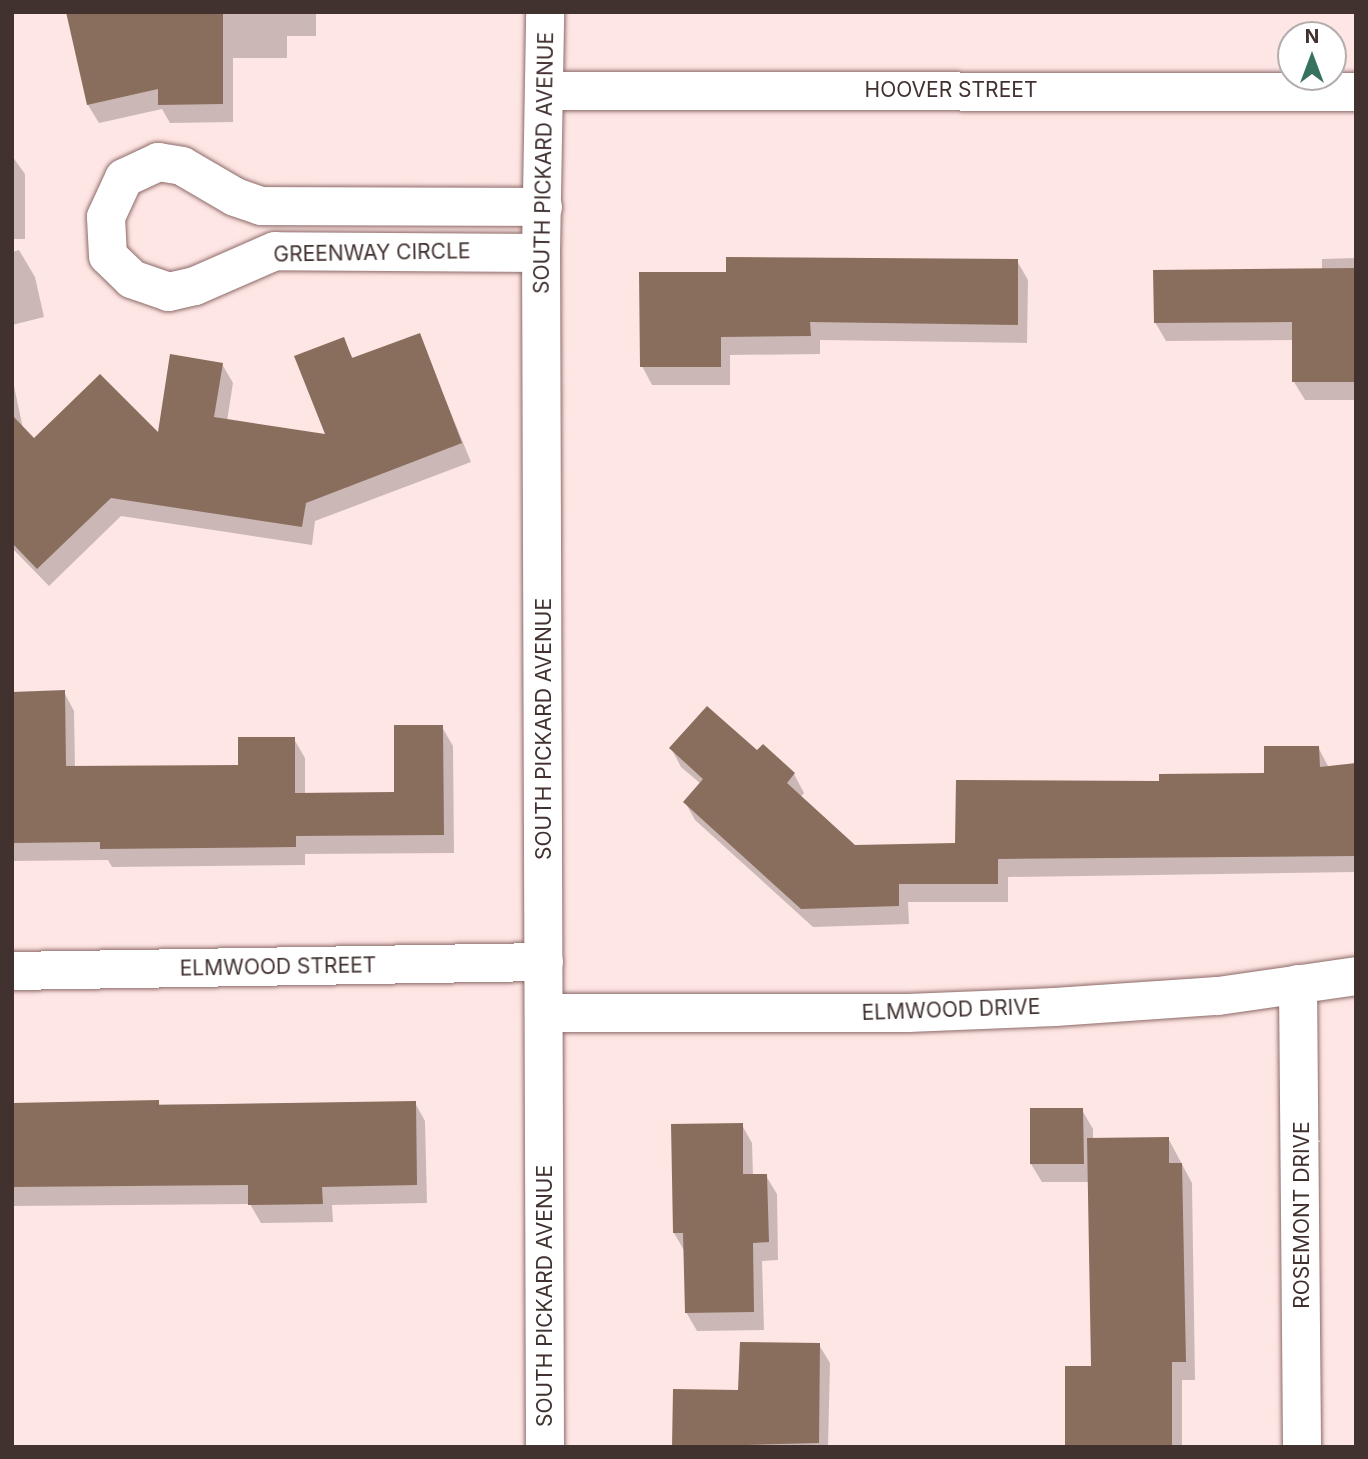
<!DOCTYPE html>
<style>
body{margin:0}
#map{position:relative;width:1368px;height:1459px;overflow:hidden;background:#fee6e4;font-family:Inter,sans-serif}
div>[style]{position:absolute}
.shadow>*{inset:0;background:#0003}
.building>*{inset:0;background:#8a6e5d}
.roads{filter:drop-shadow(0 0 2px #8c6a68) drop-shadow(0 0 2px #8c6a68)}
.minor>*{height:38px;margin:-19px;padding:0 19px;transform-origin:19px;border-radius:19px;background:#fff}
.tertiary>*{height:38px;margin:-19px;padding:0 19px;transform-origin:19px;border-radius:19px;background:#fff}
span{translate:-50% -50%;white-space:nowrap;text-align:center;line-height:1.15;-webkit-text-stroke:7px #fff;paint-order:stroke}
.street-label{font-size:21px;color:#413230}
.frame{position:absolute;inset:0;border:14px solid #413230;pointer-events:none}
.north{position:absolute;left:1277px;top:21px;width:70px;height:70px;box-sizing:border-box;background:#fff;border:2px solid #b3adac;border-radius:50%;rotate:0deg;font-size:19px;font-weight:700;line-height:28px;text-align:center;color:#413230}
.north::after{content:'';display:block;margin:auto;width:24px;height:32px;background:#36735e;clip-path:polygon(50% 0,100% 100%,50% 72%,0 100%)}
</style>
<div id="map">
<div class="shadow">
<div style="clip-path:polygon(68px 12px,316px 12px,316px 36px,287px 36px,287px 58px,233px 58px,233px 122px,170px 123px,162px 109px,99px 123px,88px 105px)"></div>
<div style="clip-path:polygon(12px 156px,25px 174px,25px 239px,12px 239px)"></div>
<div style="clip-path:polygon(19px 250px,35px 277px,44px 317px,12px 325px,12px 252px)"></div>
<div style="clip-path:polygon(1356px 258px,1356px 400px,1305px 400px,1294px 382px,1294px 340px,1166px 341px,1155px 322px,1322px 271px,1322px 259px)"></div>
<div style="clip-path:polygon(1017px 261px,1028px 280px,1027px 343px,820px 340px,820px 354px,730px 355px,730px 385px,652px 385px,642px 366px,728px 273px)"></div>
<div style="clip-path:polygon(419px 335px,471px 462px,315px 521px,312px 545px,121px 516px,49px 586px,12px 548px,12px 376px,27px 448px,159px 436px,222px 364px,233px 383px,227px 421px,327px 436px,343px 340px,354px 360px)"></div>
<div style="clip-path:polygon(64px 692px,74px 711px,75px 768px,239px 767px,294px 739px,305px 758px,305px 795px,395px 794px,442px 727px,453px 746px,454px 853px,305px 854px,305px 865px,112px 867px,108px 860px,12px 861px,12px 694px)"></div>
<div style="clip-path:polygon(1318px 747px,1329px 768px,1356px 765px,1356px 872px,1008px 877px,1008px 902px,908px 902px,909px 924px,813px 927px,695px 820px,685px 802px,701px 784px,681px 767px,671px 748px,757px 753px,794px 774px,804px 793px,800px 798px,855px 846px,957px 844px,1161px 783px,1266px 775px)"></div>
<div style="clip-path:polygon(415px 1103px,425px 1121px,427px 1203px,332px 1205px,333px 1222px,261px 1223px,250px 1204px,12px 1206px,12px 1105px)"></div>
<div style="clip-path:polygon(1082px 1110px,1093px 1129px,1093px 1139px,1168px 1138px,1192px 1183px,1195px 1380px,1182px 1380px,1182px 1447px,1067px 1445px,1093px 1367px,1089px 1182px,1042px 1182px,1031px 1164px)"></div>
<div style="clip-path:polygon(742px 1125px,752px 1143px,753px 1176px,766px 1176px,777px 1194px,778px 1260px,762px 1261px,764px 1330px,697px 1331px,686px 1312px,685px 1252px,674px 1233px)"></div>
<div style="clip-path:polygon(819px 1345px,830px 1363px,828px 1447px,674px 1447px,740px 1392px)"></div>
</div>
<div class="building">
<div style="clip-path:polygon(66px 12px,223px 12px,223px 104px,158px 105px,158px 89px,87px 105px)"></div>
<div style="clip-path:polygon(726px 257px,1018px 259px,1018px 325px,810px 322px,811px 336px,721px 337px,721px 367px,640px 367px,639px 272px,726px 272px)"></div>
<div style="clip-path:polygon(1356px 268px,1356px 382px,1292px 382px,1292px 322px,1154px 323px,1153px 270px)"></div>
<div style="clip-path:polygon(420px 333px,462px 443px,306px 503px,302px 527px,111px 498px,37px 569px,12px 543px,12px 415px,34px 438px,100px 374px,158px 432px,170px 354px,223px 363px,214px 417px,325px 434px,294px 356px,344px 337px,352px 358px)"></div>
<div style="clip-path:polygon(65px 690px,66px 766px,238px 765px,238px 737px,295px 737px,295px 793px,394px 792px,394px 725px,443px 725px,444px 835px,296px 836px,296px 847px,100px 849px,100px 842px,12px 843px,12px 692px)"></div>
<div style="clip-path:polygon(707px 706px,757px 750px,763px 744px,795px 773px,787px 783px,855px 845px,955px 843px,956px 780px,1159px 781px,1159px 774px,1264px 773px,1264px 746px,1319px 746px,1320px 767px,1356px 763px,1356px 856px,998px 859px,998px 884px,899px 884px,899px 906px,801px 909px,683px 802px,703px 779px,669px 748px)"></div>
<div style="clip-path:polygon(159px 1100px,159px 1105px,416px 1101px,417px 1185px,322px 1187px,323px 1204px,248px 1205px,248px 1185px,12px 1187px,12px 1103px)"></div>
<div style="clip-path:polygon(1030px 1108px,1083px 1108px,1084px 1164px,1030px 1164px)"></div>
<div style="clip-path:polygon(743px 1123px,743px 1174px,767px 1174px,769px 1242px,753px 1243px,754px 1312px,685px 1313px,683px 1233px,673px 1233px,671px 1124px)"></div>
<div style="clip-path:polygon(1169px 1137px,1169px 1163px,1182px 1163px,1186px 1362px,1172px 1362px,1172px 1447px,1065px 1446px,1065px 1366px,1091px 1366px,1087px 1138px)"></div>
<div style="clip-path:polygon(740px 1342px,820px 1343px,819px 1443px,672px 1447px,673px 1389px,738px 1390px)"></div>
</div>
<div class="roads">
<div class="minor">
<div style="left:545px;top:91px;width:811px;rotate:0.07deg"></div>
<div style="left:541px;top:253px;width:266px;rotate:-179.6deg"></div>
<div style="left:275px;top:251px;width:87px;rotate:156.4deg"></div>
<div style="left:195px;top:286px;width:27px;rotate:167deg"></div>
<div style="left:169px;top:292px;width:39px;rotate:-161deg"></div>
<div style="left:132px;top:279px;width:33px;rotate:-136deg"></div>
<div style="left:108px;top:256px;width:39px;rotate:-93deg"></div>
<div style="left:106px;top:217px;width:43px;rotate:-65.2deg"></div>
<div style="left:124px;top:178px;width:38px;rotate:-25deg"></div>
<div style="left:158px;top:162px;width:24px;rotate:9deg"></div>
<div style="left:182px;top:166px;width:61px;rotate:30.3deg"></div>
<div style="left:235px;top:197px;width:28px;rotate:19deg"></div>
<div style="left:261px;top:206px;width:282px;rotate:0.2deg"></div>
<div style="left:12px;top:971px;width:532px;rotate:-0.97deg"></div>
<div style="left:1298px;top:984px;width:463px;rotate:89.5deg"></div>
<div style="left:545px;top:1013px;width:363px"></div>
<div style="left:908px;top:1013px;width:147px;rotate:-2.3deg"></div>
<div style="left:1055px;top:1007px;width:163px;rotate:-3.9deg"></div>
<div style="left:1218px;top:996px;width:139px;rotate:-8.2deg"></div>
</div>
<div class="tertiary">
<div style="left:545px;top:1447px;width:1194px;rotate:-90.19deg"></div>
<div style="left:541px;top:253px;width:241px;rotate:-89deg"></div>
</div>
</div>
<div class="street-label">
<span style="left:951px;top:90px">HOOVER STREET</span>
<span style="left:544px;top:163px;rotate:-89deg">SOUTH PICKARD AVENUE</span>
<span style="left:372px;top:253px;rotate:-1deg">GREENWAY CIRCLE</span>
<span style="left:544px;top:729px;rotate:-90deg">SOUTH PICKARD AVENUE</span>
<span style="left:278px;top:967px;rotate:-1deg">ELMWOOD STREET</span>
<span style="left:951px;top:1010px;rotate:-2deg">ELMWOOD DRIVE</span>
<span style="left:1302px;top:1215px;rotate:-90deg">ROSEMONT DRIVE</span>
<span style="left:545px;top:1296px;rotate:-90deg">SOUTH PICKARD AVENUE</span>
</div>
<div class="frame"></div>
<div class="north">N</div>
</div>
